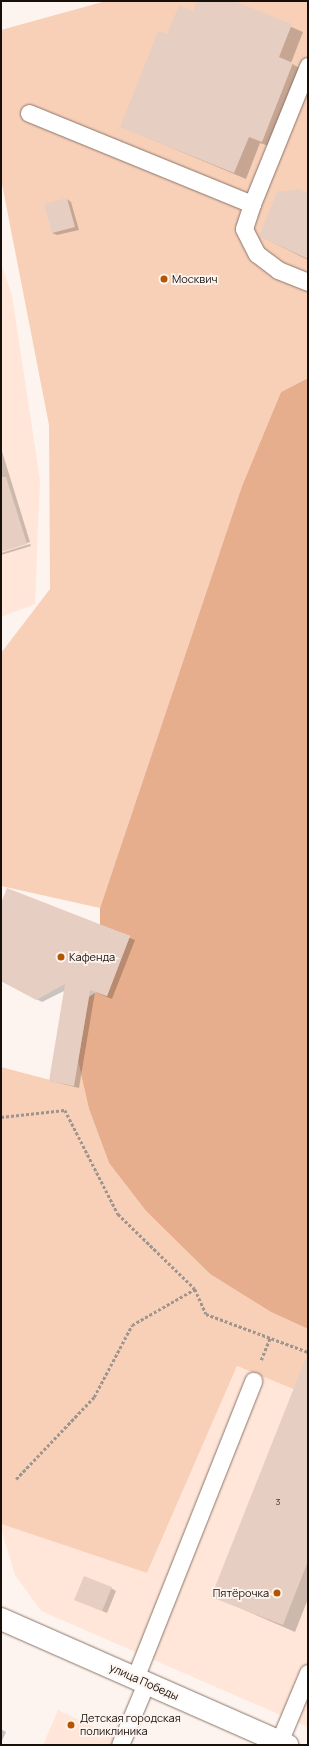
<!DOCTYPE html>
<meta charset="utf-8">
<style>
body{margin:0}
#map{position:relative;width:309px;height:1746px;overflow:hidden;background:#fef4ef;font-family:Manrope,sans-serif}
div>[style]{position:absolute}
.built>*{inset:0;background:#ffe6d8}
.green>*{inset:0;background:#f8d0b8}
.water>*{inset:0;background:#e6ae8d}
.shadow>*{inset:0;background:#0003}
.building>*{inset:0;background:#e6cfc2}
.path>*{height:2.5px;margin-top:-1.25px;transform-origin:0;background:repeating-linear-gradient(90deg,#9e9590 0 3px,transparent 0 5px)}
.roads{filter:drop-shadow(0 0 1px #897569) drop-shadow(0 0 1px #897569)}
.lane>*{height:17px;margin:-8.5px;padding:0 8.5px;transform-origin:8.5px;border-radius:8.5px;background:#fff}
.secondary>*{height:22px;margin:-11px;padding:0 11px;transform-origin:11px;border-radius:11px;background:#fff}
.dots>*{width:11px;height:11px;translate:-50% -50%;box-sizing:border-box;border:2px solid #fef4ef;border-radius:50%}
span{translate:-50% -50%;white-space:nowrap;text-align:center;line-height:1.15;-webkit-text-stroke:3.5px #fef4ef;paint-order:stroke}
.number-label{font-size:9px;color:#4a3f38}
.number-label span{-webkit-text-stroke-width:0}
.poi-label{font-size:11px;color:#160f0a}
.left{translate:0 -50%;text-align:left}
.right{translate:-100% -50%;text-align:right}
.street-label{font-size:11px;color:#160f0a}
.frame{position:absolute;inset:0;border:2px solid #160f0a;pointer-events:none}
</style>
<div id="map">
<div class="built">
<div style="clip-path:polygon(1px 264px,12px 295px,40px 480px,35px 604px,1px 617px)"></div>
<div style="clip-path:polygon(237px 1366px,308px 1395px,308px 1727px,41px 1611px,15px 1575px,1px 1529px,1px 1524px,147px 1573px)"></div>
<div style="clip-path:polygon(58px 1710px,122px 1740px,135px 1745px,43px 1745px)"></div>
</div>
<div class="green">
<div style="clip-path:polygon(106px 1px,308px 1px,308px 378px,281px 392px,242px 486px,100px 908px,1px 886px,1px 653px,50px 589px,49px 425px,1px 179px,1px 30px)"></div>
<div style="clip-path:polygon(78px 1061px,89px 1109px,109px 1163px,146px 1211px,210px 1274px,271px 1312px,308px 1329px,308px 1395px,237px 1366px,147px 1573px,1px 1524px,1px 1067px,73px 1086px)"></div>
</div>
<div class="water">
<div style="clip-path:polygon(308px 378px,308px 1329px,271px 1312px,210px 1274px,146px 1211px,109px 1163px,89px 1109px,78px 1061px,89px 997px,96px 992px,107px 996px,130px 936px,100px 925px,100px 908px,242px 486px,281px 392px)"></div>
</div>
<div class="shadow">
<div style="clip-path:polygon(198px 1px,231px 1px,303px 32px,291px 63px,304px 71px,274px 148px,260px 143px,246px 179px,122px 127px,167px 36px,194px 13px)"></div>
<div style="clip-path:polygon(308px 194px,308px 260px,260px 236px)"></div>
<div style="clip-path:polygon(67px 199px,71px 202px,79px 230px,57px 235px,52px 233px)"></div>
<div style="clip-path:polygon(1px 448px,30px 542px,1px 551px)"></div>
<div style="clip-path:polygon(30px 544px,31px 546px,1px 555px,1px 553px)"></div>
<div style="clip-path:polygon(7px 890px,135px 940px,112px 999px,95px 992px,79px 1088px,50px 1081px,66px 990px,42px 1002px,1px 981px,1px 906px)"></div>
<div style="clip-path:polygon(294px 1390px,308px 1396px,308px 1599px,295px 1632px,212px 1596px)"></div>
<div style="clip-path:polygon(111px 1588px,116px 1591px,107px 1613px,76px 1600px)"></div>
<div style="clip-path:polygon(1px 1729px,6px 1732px,1px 1743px)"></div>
</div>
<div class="building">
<div style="clip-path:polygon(197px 1px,234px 1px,292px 24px,279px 57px,293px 63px,262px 142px,249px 137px,234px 173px,120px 127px,158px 31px,167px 34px,179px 5px,193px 11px)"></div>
<div style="clip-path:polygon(299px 189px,308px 193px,308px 259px,259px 236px,277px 192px)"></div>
<div style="clip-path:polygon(67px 198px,75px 227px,52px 233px,44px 204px)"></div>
<div style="clip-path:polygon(1px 477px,6px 477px,27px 544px,1px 552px)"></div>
<div style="clip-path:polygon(7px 888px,130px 936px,107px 996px,90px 990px,74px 1086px,49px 1081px,65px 984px,36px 1000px,1px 981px,1px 903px)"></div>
<div style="clip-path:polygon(307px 1355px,308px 1561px,283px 1625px,211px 1597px)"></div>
<div style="clip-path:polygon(84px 1576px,112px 1587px,102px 1611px,74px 1600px)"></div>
</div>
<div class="path">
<div style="left:1px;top:1117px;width:64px;rotate:-6.2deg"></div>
<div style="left:65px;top:1110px;width:117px;rotate:63deg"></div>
<div style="left:118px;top:1214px;width:107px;rotate:44.2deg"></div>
<div style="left:195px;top:1289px;width:27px;rotate:66deg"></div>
<div style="left:206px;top:1314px;width:109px;rotate:20.4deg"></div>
<div style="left:261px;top:1360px;width:24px;rotate:-68deg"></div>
<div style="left:16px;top:1479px;width:113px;rotate:-46.4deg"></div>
<div style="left:94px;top:1397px;width:81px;rotate:-62.2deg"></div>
<div style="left:132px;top:1325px;width:73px;rotate:-29.7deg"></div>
</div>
<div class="roads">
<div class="lane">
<div style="left:29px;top:113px;width:241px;rotate:22.2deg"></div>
<div style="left:252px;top:204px;width:26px;rotate:108deg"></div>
<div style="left:244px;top:229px;width:28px;rotate:63deg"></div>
<div style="left:257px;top:254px;width:26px;rotate:37deg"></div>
<div style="left:278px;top:270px;width:32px;rotate:22deg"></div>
<div style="left:252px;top:204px;width:149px;rotate:-67.9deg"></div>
<div style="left:135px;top:1678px;width:320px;rotate:-68.3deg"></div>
<div style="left:279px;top:1742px;width:75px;rotate:-67.2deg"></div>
<div style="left:120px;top:1745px;width:67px;rotate:-67.2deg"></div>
</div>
<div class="secondary">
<div style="left:1px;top:1619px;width:313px;rotate:23.8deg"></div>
</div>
</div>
<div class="dots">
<div style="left:164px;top:279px;background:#b45600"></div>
<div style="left:61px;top:957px;background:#b45600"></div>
<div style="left:277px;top:1593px;background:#b45600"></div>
<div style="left:71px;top:1725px;background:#b45600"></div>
</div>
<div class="number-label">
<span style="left:278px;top:1502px">3</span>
</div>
<div class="poi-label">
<span class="left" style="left:172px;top:279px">Москвич</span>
<span class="left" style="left:69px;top:957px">Кафенда</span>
<span class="right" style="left:269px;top:1593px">Пятёрочка</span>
<span class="left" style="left:80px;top:1725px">Детская городская<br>поликлиника</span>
</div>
<div class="street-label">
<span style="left:144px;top:1682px;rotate:24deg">улица Победы</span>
</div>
<div class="frame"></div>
</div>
